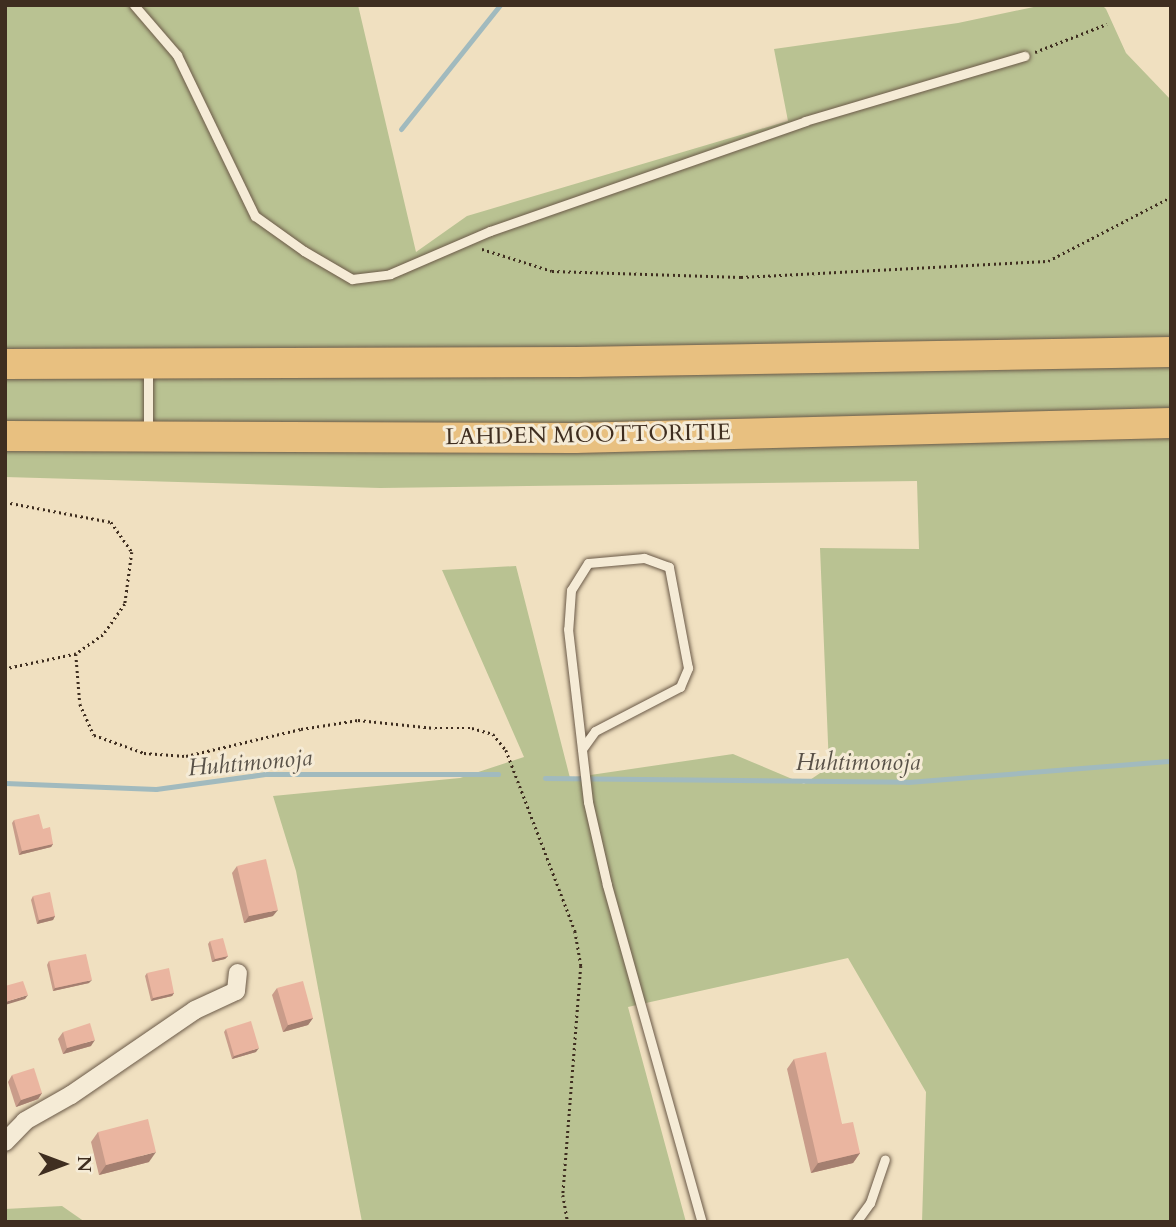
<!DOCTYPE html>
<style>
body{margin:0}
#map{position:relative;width:1176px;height:1227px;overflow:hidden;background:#f0e0c0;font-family:Cardo,serif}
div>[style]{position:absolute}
.green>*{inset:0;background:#b9c292}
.stream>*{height:5px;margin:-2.5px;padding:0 2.5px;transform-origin:2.5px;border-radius:2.5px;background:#a1babe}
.path>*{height:2.5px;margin-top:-1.25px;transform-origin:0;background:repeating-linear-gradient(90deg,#3f2e20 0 2px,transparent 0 5.5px)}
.roads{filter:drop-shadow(0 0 2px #6b5a48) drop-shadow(0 0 2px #6b5a48)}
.service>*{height:9px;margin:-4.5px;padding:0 4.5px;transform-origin:4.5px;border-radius:4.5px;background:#f5ebd6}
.minor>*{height:18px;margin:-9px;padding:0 9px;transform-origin:9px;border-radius:9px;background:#f5ebd6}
.motorway>*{height:30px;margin:-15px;padding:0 15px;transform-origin:15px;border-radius:15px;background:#e8c080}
.wall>*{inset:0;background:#c99c8a}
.shaded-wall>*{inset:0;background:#a47f70}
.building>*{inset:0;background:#eab5a0}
span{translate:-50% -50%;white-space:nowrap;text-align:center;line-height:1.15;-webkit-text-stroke:6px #f5ebd6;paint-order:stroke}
.street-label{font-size:23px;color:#3f2e20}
.water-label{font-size:24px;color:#585148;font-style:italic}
.frame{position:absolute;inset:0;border:7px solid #3f2e20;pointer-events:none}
.north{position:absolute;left:28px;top:1129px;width:70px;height:70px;-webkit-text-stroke:5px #f5ebd6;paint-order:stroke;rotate:90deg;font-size:19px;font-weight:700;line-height:28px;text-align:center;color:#3f2e20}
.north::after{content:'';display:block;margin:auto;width:24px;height:32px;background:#3f2e20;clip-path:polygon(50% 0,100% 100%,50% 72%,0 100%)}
</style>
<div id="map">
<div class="green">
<div style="clip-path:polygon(5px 5px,358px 5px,416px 252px,467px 216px,788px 121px,774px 49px,958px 23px,1043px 5px,1102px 5px,1106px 9px,1126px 53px,1171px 100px,1171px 1222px,922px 1222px,926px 1092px,848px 958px,628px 1007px,686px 1222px,362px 1222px,296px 871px,273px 796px,460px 778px,524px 757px,442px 570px,516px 566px,570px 778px,733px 754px,804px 784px,829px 767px,820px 548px,919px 549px,917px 481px,380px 488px,5px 477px)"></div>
<div style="clip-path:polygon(62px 1206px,85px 1222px,5px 1222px,5px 1209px)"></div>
</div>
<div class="stream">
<div style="left:401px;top:129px;width:159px;rotate:-51.4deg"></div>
<div style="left:545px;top:778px;width:363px;rotate:0.6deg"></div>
<div style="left:908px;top:782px;width:264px;rotate:-4.6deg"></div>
<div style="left:5px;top:783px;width:151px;rotate:2.3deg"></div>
<div style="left:156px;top:789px;width:110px;rotate:-7.8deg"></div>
<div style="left:265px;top:774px;width:233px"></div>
</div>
<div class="path">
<div style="left:1035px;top:52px;width:77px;rotate:-21.3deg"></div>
<div style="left:482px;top:249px;width:73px;rotate:17.4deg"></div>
<div style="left:552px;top:271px;width:189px;rotate:1.8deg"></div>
<div style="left:741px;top:277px;width:307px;rotate:-3deg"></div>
<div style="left:1048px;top:261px;width:139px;rotate:-27.5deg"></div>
<div style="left:5px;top:502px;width:108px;rotate:10.7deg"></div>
<div style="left:111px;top:522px;width:37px;rotate:55deg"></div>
<div style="left:132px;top:552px;width:52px;rotate:97.7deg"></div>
<div style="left:125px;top:604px;width:38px;rotate:125deg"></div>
<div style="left:103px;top:635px;width:33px;rotate:145deg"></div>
<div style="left:76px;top:654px;width:73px;rotate:168.1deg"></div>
<div style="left:76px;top:654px;width:50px;rotate:85.4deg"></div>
<div style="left:80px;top:704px;width:34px;rotate:66deg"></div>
<div style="left:94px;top:735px;width:53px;rotate:19.8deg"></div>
<div style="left:144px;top:753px;width:42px;rotate:4.1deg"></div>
<div style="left:186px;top:756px;width:118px;rotate:-13.2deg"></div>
<div style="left:301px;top:729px;width:58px;rotate:-9deg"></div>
<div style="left:358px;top:720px;width:77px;rotate:5.9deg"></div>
<div style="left:435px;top:728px;width:37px"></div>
<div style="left:472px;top:728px;width:22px;rotate:16deg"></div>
<div style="left:493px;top:734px;width:21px;rotate:51deg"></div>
<div style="left:506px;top:750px;width:194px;rotate:69.1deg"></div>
<div style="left:575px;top:931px;width:36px;rotate:80deg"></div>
<div style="left:581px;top:966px;width:230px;rotate:94.5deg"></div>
<div style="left:563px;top:1195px;width:27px;rotate:80deg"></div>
</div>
<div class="roads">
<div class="service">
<div style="left:134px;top:5px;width:66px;rotate:49.3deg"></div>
<div style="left:177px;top:55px;width:179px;rotate:64.2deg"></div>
<div style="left:255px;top:216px;width:60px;rotate:35.5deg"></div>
<div style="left:304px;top:251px;width:56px;rotate:30.3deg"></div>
<div style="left:352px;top:279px;width:38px;rotate:-7deg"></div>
<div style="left:390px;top:274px;width:109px;rotate:-23.3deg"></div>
<div style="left:490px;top:231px;width:334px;rotate:-19.2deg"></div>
<div style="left:805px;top:121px;width:229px;rotate:-16.5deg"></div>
<div style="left:148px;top:433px;width:67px;rotate:-90deg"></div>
<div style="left:582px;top:749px;width:22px;rotate:-54deg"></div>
<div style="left:595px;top:731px;width:96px;rotate:-27.4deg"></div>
<div style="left:680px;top:687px;width:21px;rotate:-67deg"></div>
<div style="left:688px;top:668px;width:103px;rotate:-100.7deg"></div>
<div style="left:669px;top:567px;width:27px;rotate:-160deg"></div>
<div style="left:644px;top:558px;width:56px;rotate:174.9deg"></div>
<div style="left:588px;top:563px;width:32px;rotate:122deg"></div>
<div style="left:571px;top:590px;width:39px;rotate:94deg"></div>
<div style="left:568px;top:629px;width:174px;rotate:83.4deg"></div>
<div style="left:588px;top:802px;width:85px;rotate:77.1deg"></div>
<div style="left:607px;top:885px;width:350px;rotate:74.3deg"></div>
<div style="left:856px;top:1222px;width:24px;rotate:-54deg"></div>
<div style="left:870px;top:1203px;width:46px;rotate:-71.2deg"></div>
</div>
<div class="minor">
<div style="left:5px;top:1142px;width:29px;rotate:-46deg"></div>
<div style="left:25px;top:1121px;width:53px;rotate:-29.5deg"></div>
<div style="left:71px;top:1095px;width:150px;rotate:-34.4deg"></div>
<div style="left:195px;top:1010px;width:45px;rotate:-24.9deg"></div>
<div style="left:236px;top:991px;width:18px;rotate:-84deg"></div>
</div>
<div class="motorway">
<div style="left:5px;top:364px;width:572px;rotate:-0.2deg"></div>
<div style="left:577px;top:362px;width:594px;rotate:-0.96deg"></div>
<div style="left:5px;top:436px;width:570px;rotate:0.2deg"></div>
<div style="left:575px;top:438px;width:596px;rotate:-1.44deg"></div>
</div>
</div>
<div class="wall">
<div style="clip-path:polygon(14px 820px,43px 829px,53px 844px,51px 847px,19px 855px,12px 823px)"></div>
<div style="clip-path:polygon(237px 866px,273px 916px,244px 923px,232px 873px)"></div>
<div style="clip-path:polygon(33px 896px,55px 916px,53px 920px,37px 924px,31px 900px)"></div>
<div style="clip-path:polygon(210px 941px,228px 956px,225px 959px,212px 962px,208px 944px)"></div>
<div style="clip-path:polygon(49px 961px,89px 983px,53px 991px,47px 965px)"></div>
<div style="clip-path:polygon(147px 973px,174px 993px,172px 996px,151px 1001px,145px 976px)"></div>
<div style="clip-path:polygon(277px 988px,313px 1018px,308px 1025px,283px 1032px,272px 995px)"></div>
<div style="clip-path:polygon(226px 1029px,256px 1052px,232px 1059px,224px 1032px)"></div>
<div style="clip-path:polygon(63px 1032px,91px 1046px,63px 1054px,58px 1039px)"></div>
<div style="clip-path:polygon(794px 1059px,842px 1124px,860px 1153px,853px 1163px,811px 1173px,787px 1069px)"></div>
<div style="clip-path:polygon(12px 1075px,42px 1093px,38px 1099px,16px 1107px,8px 1082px)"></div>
<div style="clip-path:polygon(98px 1132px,149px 1162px,99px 1175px,91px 1142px)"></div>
</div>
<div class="shaded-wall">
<div style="clip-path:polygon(53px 844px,51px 847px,19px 855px,22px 851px)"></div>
<div style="clip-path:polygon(278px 910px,273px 916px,244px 923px,249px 916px)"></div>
<div style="clip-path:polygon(55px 916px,53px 920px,37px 924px,39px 920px)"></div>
<div style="clip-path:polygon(228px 956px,225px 959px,212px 962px,215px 959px)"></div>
<div style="clip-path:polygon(92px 980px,89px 983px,53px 991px,55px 988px)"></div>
<div style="clip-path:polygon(174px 993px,172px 996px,151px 1001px,153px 998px)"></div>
<div style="clip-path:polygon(28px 995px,25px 999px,5px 1005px,5px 1002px)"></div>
<div style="clip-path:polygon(313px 1018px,308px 1025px,283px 1032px,288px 1025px)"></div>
<div style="clip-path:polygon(95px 1040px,91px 1046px,63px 1054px,67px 1048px)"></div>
<div style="clip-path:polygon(259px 1048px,256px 1052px,232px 1059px,234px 1056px)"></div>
<div style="clip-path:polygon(42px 1093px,38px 1099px,16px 1107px,21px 1100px)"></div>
<div style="clip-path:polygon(156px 1152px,149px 1162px,99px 1175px,106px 1165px)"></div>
<div style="clip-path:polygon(860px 1153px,853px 1163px,811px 1173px,818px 1163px)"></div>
</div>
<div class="building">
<div style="clip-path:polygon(39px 814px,43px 829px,50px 827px,53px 844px,22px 851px,14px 820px)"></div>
<div style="clip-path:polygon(266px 859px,278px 910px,249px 916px,237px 866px)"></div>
<div style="clip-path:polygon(50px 892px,55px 916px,39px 920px,33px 896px)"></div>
<div style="clip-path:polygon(223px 938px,228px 956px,215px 959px,210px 941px)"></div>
<div style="clip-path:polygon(86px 954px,92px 980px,55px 988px,49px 961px)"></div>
<div style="clip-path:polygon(169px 968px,174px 993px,153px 998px,147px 973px)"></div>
<div style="clip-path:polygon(23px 981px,28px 995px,5px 1002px,5px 986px)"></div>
<div style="clip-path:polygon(303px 981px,313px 1018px,288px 1025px,277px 988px)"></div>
<div style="clip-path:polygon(251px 1021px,259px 1048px,234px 1056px,226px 1029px)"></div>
<div style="clip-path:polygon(90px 1023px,95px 1040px,67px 1048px,63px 1032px)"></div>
<div style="clip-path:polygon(826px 1052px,842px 1124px,853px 1122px,860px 1153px,818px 1163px,794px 1059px)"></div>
<div style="clip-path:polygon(34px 1068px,42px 1093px,21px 1100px,12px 1075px)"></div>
<div style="clip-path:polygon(148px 1119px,156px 1152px,106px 1165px,98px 1132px)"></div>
</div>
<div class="street-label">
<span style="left:588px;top:435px;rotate:-1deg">LAHDEN MOOTTORITIE</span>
</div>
<div class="water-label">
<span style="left:250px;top:763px;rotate:-5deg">Huhtimonoja</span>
<span style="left:858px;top:763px">Huhtimonoja</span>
</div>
<div class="frame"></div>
<div class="north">N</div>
</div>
